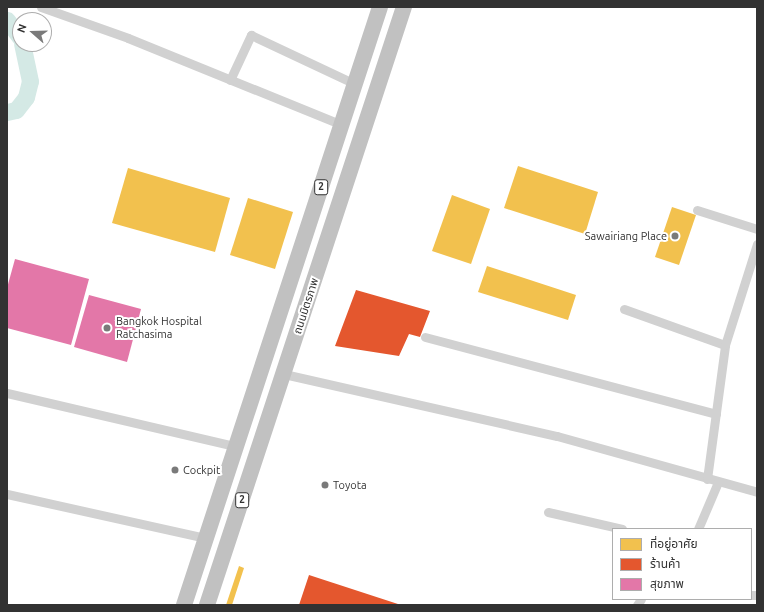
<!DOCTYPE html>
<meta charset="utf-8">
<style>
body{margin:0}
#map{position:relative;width:764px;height:612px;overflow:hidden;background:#fff;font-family:Ubuntu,"Noto Sans Thai",sans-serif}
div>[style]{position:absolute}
.homes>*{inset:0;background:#f2c14e}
.shops>*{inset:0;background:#e4572e}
.health>*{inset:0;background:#e377a8}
.river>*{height:17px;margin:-8.5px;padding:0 8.5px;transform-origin:8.5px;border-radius:8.5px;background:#d4e9e5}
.street>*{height:9px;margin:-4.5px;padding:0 4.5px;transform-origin:4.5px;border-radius:4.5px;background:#d1d1d1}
.highway>*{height:16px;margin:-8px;padding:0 8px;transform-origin:8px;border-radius:8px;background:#c1c1c1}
.dots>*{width:11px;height:11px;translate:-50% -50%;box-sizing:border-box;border:2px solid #fff;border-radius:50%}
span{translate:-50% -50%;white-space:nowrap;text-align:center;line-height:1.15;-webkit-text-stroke:4px #fff;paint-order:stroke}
.shield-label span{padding:1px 3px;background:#fff;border:1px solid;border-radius:3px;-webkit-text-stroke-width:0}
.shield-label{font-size:10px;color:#323232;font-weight:700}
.poi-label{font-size:11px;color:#323232}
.right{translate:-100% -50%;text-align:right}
.left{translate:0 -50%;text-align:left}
.street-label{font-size:11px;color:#323232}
.frame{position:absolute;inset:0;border:8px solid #323232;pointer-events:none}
.legend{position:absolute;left:612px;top:528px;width:140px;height:72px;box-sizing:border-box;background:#fff;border:1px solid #adadad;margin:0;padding:5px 7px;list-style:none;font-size:12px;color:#323232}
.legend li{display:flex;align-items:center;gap:8px;height:20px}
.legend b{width:20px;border:1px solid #adadad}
.north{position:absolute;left:12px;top:12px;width:40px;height:40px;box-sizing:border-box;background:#fff;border:1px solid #adadad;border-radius:50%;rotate:290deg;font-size:11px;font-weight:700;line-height:16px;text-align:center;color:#323232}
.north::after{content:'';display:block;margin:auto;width:14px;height:18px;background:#7a7a7a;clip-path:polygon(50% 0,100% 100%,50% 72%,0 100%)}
</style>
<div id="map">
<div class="homes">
<div style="clip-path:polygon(518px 166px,598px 192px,585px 234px,504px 208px)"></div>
<div style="clip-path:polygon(128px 168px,230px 198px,215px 252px,112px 223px)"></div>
<div style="clip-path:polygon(452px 195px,490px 209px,471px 264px,432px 251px)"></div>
<div style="clip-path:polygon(248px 198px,293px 212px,275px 269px,230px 255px)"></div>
<div style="clip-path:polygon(672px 207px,696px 215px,679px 265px,655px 257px)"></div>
<div style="clip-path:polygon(487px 266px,576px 295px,568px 320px,478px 292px)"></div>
<div style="clip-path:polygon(239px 566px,244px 568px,232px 605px,226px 605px)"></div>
</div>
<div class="shops">
<div style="clip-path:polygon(356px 290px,430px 311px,420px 337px,409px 334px,399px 356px,335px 346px)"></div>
<div style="clip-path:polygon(309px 575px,401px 605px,299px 605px)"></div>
</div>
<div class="health">
<div style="clip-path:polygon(15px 259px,89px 279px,71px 345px,7px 328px,7px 288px)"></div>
<div style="clip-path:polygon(89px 295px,141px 309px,127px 362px,74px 347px)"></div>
</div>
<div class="river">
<div style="left:7px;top:20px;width:21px;rotate:53deg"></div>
<div style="left:7px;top:112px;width:9px;rotate:-13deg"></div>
<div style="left:16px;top:110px;width:16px;rotate:-52deg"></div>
<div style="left:26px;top:97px;width:16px;rotate:-76deg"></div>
<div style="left:30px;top:81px;width:38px;rotate:-102deg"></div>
</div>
<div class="street">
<div style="left:41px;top:7px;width:92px;rotate:19.6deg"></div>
<div style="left:128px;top:38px;width:231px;rotate:22.1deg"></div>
<div style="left:230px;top:80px;width:50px;rotate:-65deg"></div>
<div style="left:251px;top:35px;width:115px;rotate:25.2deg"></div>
<div style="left:697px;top:210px;width:63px;rotate:17.6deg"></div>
<div style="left:624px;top:309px;width:107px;rotate:19.6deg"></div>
<div style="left:425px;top:337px;width:301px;rotate:14.8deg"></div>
<div style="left:284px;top:374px;width:280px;rotate:12.8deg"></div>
<div style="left:557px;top:436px;width:208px;rotate:15.6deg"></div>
<div style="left:7px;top:393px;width:234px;rotate:13.1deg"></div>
<div style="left:707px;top:479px;width:135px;rotate:-82.3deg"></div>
<div style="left:725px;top:345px;width:106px;rotate:-72.4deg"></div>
<div style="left:7px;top:494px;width:204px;rotate:12.5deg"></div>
<div style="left:548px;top:512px;width:76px;rotate:12.9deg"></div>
<div style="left:698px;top:529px;width:51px;rotate:-66.9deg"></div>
<div style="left:751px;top:595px;width:6px"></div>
<div style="left:637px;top:605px;width:7px;rotate:-56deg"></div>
</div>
<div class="highway">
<div style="left:184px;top:605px;width:629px;rotate:-71.85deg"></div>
<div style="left:207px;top:605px;width:630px;rotate:-71.77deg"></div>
</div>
<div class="dots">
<div style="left:675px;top:236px;background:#7a7a7a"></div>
<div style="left:107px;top:328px;background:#7a7a7a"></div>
<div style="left:175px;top:470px;background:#7a7a7a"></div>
<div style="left:325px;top:485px;background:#7a7a7a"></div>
</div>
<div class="shield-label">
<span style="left:321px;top:187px">2</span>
<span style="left:242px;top:500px">2</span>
</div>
<div class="poi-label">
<span class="right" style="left:667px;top:236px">Sawairiang Place</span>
<span class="left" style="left:116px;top:328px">Bangkok Hospital<br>Ratchasima</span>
<span class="left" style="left:183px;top:470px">Cockpit</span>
<span class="left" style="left:333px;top:485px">Toyota</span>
</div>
<div class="street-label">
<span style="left:306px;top:306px;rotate:-72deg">ถนนมิตรภาพ</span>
</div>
<div class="frame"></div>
<ul class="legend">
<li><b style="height:11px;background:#f2c14e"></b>ที่อยู่อาศัย</li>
<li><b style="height:11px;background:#e4572e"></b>ร้านค้า</li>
<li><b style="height:11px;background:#e377a8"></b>สุขภาพ</li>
</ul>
<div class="north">N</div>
</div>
